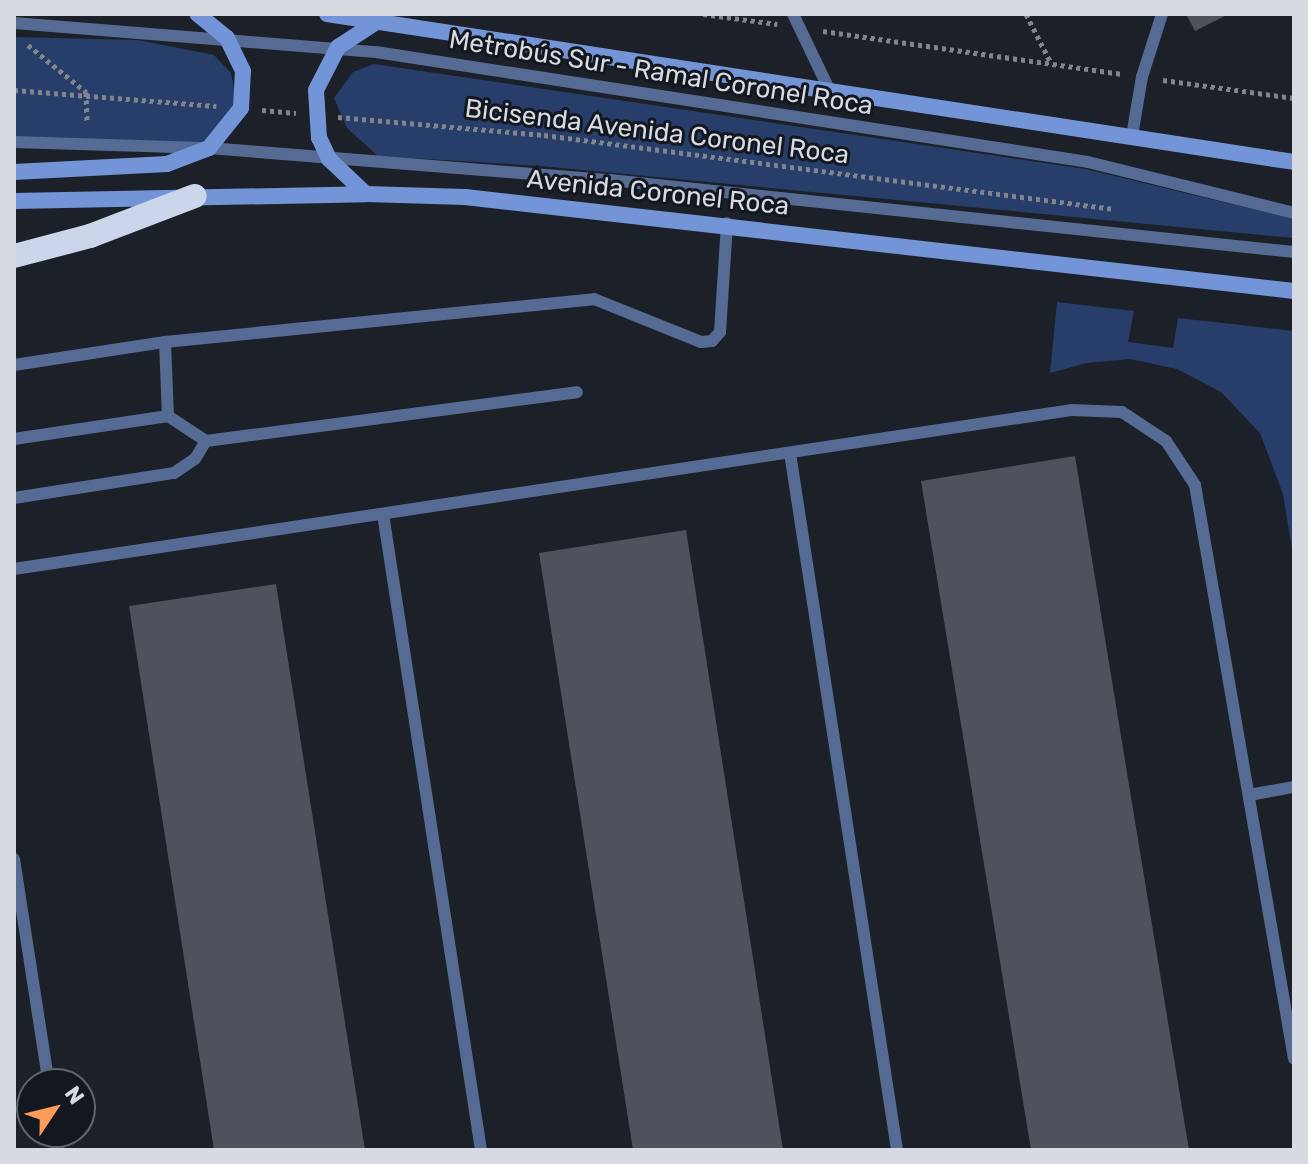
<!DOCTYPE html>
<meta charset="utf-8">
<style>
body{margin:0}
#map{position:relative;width:1308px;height:1164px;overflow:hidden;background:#1c2028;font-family:Rubik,sans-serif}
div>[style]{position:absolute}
.green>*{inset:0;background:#273e6a}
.building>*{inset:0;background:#4d525c}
.path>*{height:5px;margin-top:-2.5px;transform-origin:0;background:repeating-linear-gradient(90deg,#80848b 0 4px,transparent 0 8px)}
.lane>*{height:12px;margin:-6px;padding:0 6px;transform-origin:6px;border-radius:6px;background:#556b94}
.secondary>*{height:16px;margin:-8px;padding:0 8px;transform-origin:8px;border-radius:8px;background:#7395d7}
.highway>*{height:24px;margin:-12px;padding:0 12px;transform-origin:12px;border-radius:12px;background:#cbd6eb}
span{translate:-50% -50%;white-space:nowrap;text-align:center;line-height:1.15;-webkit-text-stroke:6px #13171f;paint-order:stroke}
.street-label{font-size:26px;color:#d7dae0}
.frame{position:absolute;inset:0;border:16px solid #d7dae0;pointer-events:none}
.north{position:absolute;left:16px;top:1068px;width:80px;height:80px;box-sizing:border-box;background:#13171f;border:2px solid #61656c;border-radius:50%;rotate:55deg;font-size:22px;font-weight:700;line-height:32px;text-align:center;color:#d7dae0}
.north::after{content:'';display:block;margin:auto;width:28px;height:36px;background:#fe9b59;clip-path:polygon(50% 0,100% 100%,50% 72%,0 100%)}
</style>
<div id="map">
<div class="green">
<div style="clip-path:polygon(14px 37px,138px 40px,214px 55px,231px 73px,236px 99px,228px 125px,188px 156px,97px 144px,14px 146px)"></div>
<div style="clip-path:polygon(374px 64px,1085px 169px,1294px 219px,1294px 238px,541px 166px,378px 156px,347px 128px,334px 98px,353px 72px)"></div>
<div style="clip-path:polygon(1057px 302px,1134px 311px,1128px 342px,1173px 348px,1178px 318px,1294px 331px,1294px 561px,1283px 494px,1260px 433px,1221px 392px,1177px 369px,1130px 359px,1087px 363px,1050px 373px)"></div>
</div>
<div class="building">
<div style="clip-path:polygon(1186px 14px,1229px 14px,1195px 31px)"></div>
<div style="clip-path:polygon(1075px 456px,1189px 1150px,1031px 1150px,921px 481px)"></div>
<div style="clip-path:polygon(686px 530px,783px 1150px,633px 1150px,539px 553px)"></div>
<div style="clip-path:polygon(276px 584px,365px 1150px,214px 1150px,129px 606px)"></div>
</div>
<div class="path">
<div style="left:703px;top:14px;width:75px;rotate:7.7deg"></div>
<div style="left:1026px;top:14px;width:55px;rotate:63deg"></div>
<div style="left:823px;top:31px;width:302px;rotate:8.2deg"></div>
<div style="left:28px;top:45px;width:75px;rotate:39deg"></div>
<div style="left:86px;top:92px;width:31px;rotate:88deg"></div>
<div style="left:1163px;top:80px;width:132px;rotate:7.8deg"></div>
<div style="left:14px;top:90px;width:203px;rotate:4.5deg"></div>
<div style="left:262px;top:110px;width:34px;rotate:5deg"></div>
<div style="left:338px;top:117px;width:207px;rotate:5deg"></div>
<div style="left:544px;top:135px;width:575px;rotate:7.4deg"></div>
</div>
<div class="lane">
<div style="left:793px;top:14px;width:81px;rotate:64.4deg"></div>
<div style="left:14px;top:23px;width:363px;rotate:4.6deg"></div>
<div style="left:376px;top:52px;width:720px;rotate:8.78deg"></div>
<div style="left:1088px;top:162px;width:212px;rotate:13.9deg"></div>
<div style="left:1132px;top:136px;width:60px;rotate:-80.4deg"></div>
<div style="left:1142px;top:77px;width:66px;rotate:-72.4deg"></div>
<div style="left:14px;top:142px;width:195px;rotate:1.8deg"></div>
<div style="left:209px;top:148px;width:402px;rotate:4.6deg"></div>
<div style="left:610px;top:180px;width:688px;rotate:6.01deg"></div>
<div style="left:165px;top:342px;width:74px;rotate:87.7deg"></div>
<div style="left:14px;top:365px;width:153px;rotate:-8.7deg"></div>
<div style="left:165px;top:342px;width:431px;rotate:-5.7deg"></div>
<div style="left:594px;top:299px;width:115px;rotate:21.9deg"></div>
<div style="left:701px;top:342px;width:11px;rotate:-5deg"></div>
<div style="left:712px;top:341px;width:12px;rotate:-48deg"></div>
<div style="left:720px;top:332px;width:109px;rotate:-86.3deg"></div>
<div style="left:14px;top:439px;width:156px;rotate:-8.5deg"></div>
<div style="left:168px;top:416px;width:45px;rotate:33.3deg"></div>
<div style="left:206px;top:441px;width:374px;rotate:-7.5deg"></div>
<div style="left:790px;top:453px;width:705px;rotate:81.27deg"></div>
<div style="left:14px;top:498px;width:162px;rotate:-8.9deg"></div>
<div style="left:174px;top:473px;width:25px;rotate:-34deg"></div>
<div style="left:195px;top:459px;width:21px;rotate:-59deg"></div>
<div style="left:383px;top:514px;width:644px;rotate:81.24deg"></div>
<div style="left:14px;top:569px;width:1069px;rotate:-8.55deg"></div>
<div style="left:1071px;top:410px;width:51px;rotate:2.2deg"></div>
<div style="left:1122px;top:412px;width:53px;rotate:33.4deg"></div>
<div style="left:1166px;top:441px;width:53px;rotate:56.6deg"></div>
<div style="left:1195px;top:485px;width:582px;rotate:80.21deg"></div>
<div style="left:1249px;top:795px;width:46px;rotate:-10.1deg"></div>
<div style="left:14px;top:859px;width:228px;rotate:81.2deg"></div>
<div style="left:56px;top:1132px;width:18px;rotate:81deg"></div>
</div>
<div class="secondary">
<div style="left:327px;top:14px;width:978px;rotate:8.7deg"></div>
<div style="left:14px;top:172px;width:153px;rotate:-3deg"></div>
<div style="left:167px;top:164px;width:45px;rotate:-20.9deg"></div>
<div style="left:209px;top:148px;width:51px;rotate:-51.3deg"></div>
<div style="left:241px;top:108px;width:37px;rotate:-87deg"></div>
<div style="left:243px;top:71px;width:37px;rotate:-116deg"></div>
<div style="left:227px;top:38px;width:38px;rotate:-141deg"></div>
<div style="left:366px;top:194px;width:51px;rotate:-136.6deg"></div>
<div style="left:329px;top:159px;width:23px;rotate:-115deg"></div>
<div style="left:319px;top:138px;width:48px;rotate:-93.6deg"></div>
<div style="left:316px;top:90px;width:48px;rotate:-62.9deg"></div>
<div style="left:338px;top:47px;width:48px;rotate:-33deg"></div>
<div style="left:14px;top:201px;width:352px;rotate:-1.1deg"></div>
<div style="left:366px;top:194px;width:99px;rotate:1.7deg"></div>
<div style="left:465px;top:197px;width:834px;rotate:6.47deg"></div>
</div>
<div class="highway">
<div style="left:14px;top:256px;width:79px;rotate:-14.7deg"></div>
<div style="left:90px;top:236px;width:112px;rotate:-20.9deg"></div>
</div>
<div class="street-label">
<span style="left:661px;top:73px;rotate:9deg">Metrobús Sur - Ramal Coronel Roca</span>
<span style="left:657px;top:132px;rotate:7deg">Bicisenda Avenida Coronel Roca</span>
<span style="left:658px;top:193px;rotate:6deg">Avenida Coronel Roca</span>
</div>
<div class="frame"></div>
<div class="north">N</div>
</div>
